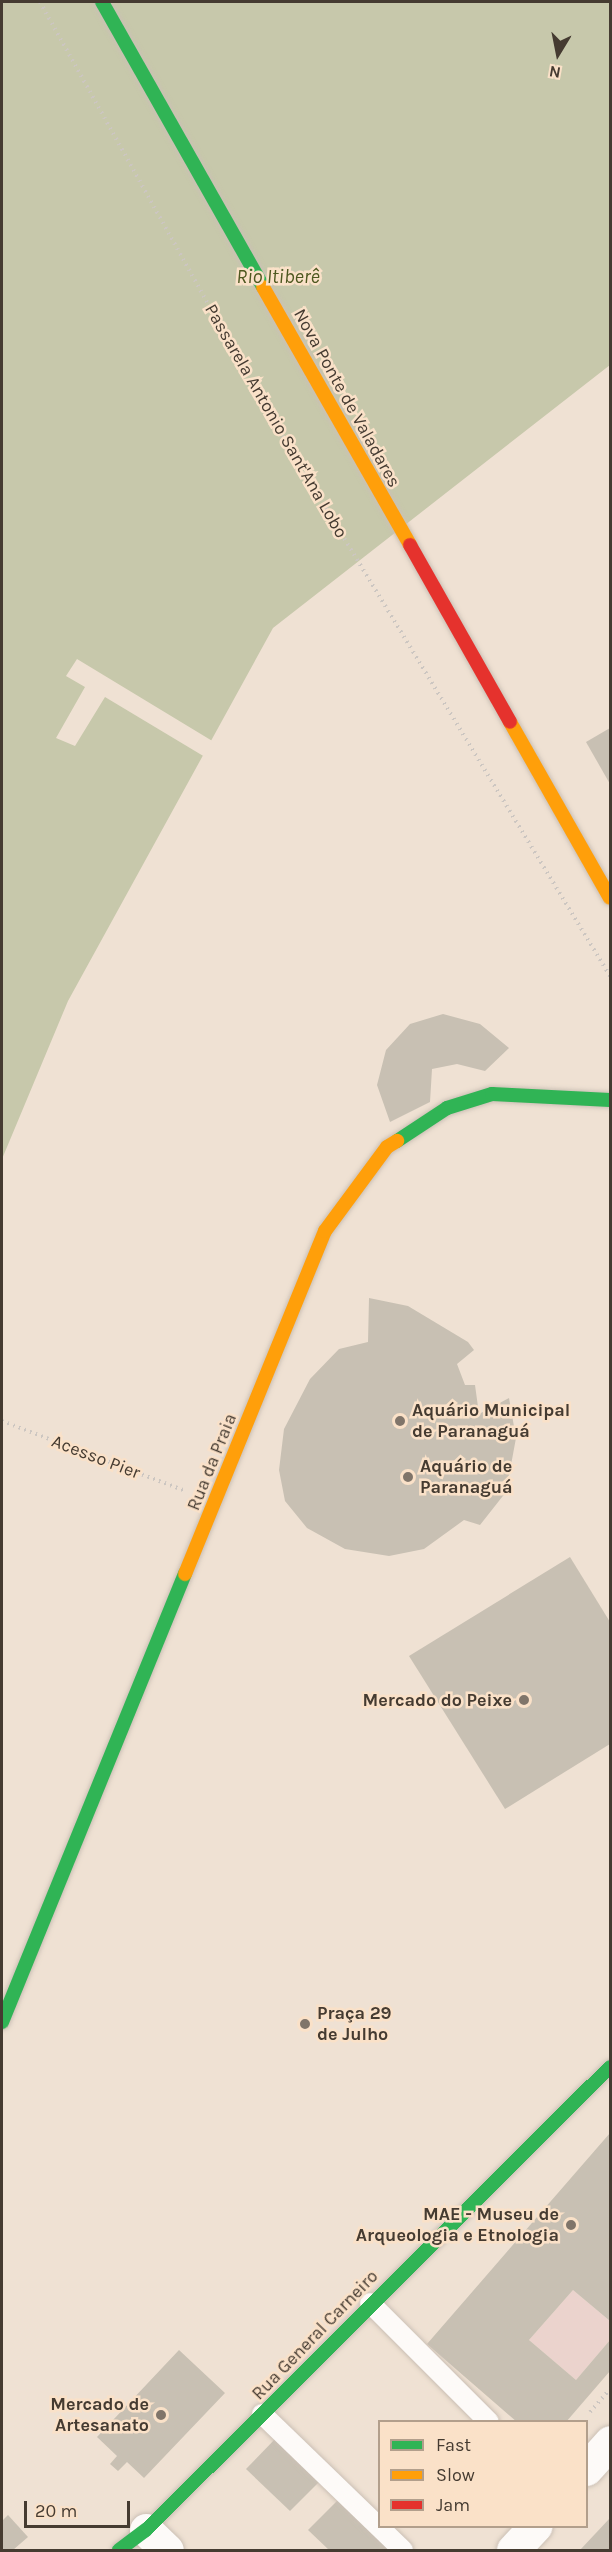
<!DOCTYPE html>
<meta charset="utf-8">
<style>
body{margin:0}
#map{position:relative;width:612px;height:2552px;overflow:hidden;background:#efe1d3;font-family:Karla,sans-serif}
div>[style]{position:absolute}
.green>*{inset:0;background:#ebd3cd}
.water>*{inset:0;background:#c7c8ab}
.pier>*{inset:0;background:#efe1d3}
.building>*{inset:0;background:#c8c0b3}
.path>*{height:4px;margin-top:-2px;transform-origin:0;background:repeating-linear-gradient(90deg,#ccc6c1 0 1.5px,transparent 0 6px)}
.roads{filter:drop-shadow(0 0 2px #cbc0b5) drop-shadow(0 0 2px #cbc0b5)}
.lane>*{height:20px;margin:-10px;padding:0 10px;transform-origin:10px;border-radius:10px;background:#fdfaf8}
.street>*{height:33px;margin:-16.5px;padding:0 16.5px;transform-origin:16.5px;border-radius:16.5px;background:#fdfaf8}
.fast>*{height:14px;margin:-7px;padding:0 7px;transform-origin:7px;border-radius:7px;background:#30b455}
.slow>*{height:14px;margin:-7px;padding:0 7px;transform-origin:7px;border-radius:7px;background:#ff9f0a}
.jam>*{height:14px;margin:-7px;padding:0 7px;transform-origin:7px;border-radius:7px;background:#e5322d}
.dots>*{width:16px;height:16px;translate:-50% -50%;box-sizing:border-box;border:3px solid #fae1c8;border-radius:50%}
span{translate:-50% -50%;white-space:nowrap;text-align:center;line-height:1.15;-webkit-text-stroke:5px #fae1c8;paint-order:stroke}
.street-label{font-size:18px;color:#453b31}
.poi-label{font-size:18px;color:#453b31;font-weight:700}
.left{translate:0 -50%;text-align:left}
.right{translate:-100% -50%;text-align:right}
.water-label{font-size:20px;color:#4e5820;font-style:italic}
.frame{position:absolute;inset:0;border:3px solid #453b31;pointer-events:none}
.legend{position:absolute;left:378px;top:2420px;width:210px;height:108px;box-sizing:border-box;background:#fae1c8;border:2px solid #b29f8c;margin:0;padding:8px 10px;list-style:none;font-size:18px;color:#453b31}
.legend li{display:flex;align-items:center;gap:12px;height:30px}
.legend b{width:30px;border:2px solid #b29f8c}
.north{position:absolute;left:528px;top:24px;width:60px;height:60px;-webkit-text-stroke:4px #fae1c8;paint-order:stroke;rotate:190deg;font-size:16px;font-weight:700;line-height:24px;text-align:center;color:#453b31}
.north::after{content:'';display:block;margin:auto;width:21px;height:27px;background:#453b31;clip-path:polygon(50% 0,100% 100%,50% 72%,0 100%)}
.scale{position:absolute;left:24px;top:2501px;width:106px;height:27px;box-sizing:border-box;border:3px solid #453b31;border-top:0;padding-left:8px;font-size:18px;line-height:21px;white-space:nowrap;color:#453b31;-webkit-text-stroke:4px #fae1c8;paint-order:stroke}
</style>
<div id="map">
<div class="green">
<div style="clip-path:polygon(573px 2290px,610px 2321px,610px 2340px,576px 2380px,529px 2340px)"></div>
</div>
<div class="water">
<div style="clip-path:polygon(2px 2px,610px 2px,610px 365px,273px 628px,68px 1001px,2px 1159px)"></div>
</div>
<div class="pier">
<div style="clip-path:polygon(77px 659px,214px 742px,205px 757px,105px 697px,75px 746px,56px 738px,85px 687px,66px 676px)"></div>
</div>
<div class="building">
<div style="clip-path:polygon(610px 728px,610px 784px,586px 742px)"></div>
<div style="clip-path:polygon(443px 1014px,480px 1024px,509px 1048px,485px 1071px,457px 1064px,432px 1069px,430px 1102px,390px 1122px,377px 1085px,386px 1050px,410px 1024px)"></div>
<div style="clip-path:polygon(369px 1298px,408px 1306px,468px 1342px,474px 1350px,457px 1364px,465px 1385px,475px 1385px,479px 1414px,509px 1398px,516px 1438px,506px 1492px,480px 1525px,464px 1520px,424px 1549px,389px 1556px,345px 1549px,307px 1528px,285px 1501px,279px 1470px,284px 1429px,310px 1379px,339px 1349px,368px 1342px)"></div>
<div style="clip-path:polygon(570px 1557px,610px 1622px,610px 1744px,505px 1809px,409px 1656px)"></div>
<div style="clip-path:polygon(610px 2133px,610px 2321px,573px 2290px,529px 2340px,576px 2380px,610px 2340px,610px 2371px,566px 2422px,517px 2422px,427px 2344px)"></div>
<div style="clip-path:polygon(179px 2350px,225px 2393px,144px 2478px,127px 2462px,118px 2471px,110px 2464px,117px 2456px,97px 2437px)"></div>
<div style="clip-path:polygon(277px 2437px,321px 2480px,290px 2511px,246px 2469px)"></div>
<div style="clip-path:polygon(338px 2500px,389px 2550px,329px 2550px,308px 2530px)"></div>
<div style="clip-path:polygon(8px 2515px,28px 2537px,13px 2550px,2px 2550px,2px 2521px)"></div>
<div style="clip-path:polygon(610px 2518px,610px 2550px,580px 2550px)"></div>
</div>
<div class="path">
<div style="left:40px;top:2px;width:491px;rotate:60.9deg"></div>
<div style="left:279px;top:431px;width:638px;rotate:58.73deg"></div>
<div style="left:2px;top:1421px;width:194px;rotate:20.9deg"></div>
<div style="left:590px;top:2412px;width:30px;rotate:-49deg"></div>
</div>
<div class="roads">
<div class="lane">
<div style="left:370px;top:2303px;width:168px;rotate:45deg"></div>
<div style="left:262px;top:2414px;width:196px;rotate:44deg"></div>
</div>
<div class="street">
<div style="left:586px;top:2469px;width:36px;rotate:-48deg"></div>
<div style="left:146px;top:2530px;width:29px;rotate:44deg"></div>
<div style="left:513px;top:2550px;width:33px;rotate:-47deg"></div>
</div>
<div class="fast">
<div style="left:102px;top:2px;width:327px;rotate:60.5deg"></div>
<div style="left:397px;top:1141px;width:60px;rotate:-33.4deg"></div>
<div style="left:447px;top:1108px;width:47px;rotate:-17.3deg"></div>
<div style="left:492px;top:1094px;width:118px;rotate:2.9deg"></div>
<div style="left:2px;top:2022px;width:484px;rotate:-67.8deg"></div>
<div style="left:119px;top:2550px;width:34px;rotate:-37deg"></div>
<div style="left:146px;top:2530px;width:655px;rotate:-44.94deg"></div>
</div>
<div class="slow">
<div style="left:263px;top:287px;width:297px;rotate:60.3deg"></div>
<div style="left:510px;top:722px;width:202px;rotate:60.4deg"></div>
<div style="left:185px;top:1574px;width:370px;rotate:-67.8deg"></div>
<div style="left:325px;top:1231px;width:104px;rotate:-53.6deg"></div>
<div style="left:387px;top:1147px;width:12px;rotate:-31deg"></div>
</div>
<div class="jam">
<div style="left:410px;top:545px;width:203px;rotate:60.5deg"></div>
</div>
</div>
<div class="dots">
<div style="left:400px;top:1421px;background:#80756a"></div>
<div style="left:408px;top:1477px;background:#80756a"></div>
<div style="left:524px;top:1700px;background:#80756a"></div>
<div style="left:305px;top:2024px;background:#80756a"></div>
<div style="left:571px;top:2225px;background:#80756a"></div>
<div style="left:161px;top:2415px;background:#80756a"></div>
</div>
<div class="street-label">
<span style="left:347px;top:398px;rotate:61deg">Nova Ponte de Valadares</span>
<span style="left:276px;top:421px;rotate:60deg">Passarela Antonio Sant'Ana Lobo</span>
<span style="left:96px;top:1457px;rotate:21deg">Acesso Pier</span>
<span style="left:212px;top:1462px;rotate:-68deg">Rua da Praia</span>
<span style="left:315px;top:2335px;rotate:-46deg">Rua General Carneiro</span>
</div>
<div class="poi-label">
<span class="left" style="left:412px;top:1421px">Aquário Municipal<br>de Paranaguá</span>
<span class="left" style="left:420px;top:1477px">Aquário de<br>Paranaguá</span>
<span class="right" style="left:512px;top:1700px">Mercado do Peixe</span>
<span class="left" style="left:317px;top:2024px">Praça 29<br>de Julho</span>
<span class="right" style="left:559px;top:2225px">MAE - Museu de<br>Arqueologia e Etnologia</span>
<span class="right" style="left:149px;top:2415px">Mercado de<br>Artesanato</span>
</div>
<div class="water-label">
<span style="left:278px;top:276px">Rio Itiberê</span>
</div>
<div class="frame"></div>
<ul class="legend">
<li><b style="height:8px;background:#30b455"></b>Fast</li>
<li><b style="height:8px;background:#ff9f0a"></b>Slow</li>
<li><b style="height:8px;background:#e5322d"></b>Jam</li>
</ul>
<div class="north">N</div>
<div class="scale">20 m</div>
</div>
